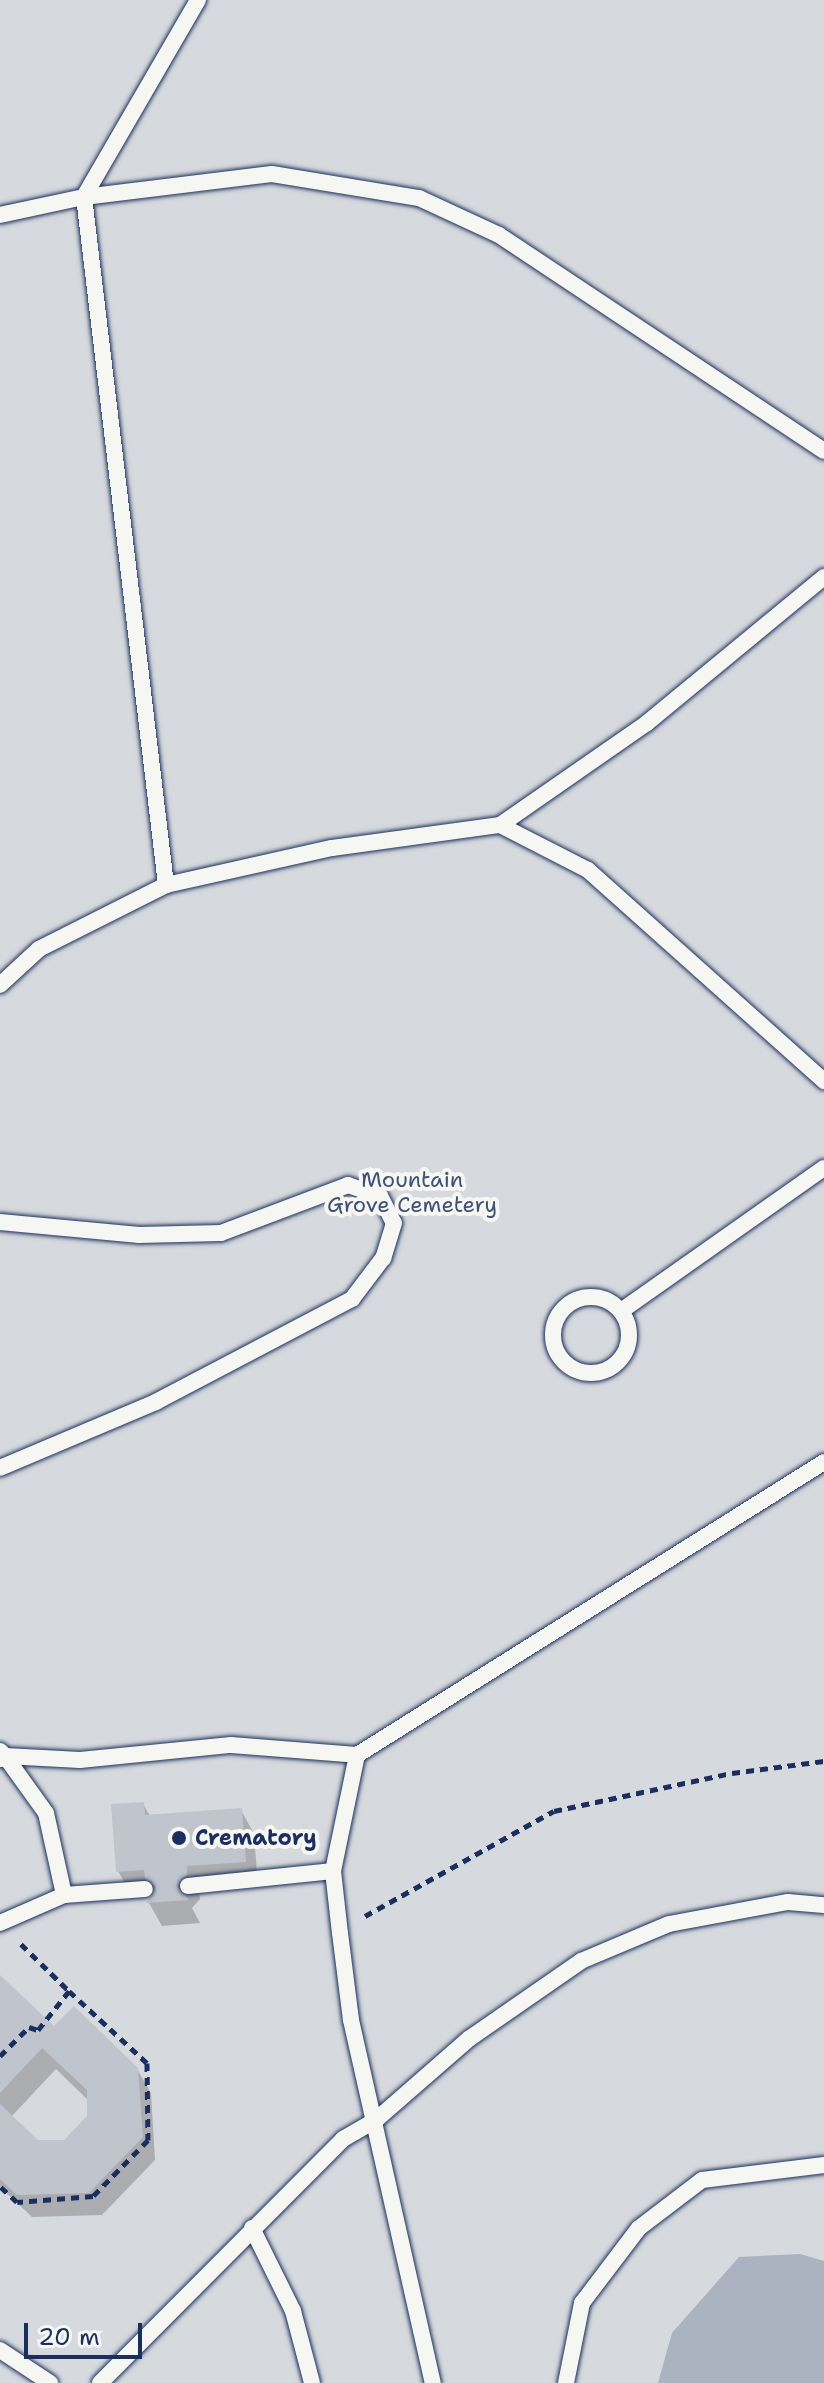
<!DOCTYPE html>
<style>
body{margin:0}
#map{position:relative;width:824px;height:2383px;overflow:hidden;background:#f6f6f2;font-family:"Shantell Sans",sans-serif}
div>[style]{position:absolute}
.green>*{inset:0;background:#d6d9dd}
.water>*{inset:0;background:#abb2c0}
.shadow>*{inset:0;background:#0003}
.building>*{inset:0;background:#c0c4cd}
.path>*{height:5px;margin-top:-2.5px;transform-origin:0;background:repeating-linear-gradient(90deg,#1b2f5e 0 8px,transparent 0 14px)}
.roads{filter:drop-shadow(0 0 2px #1b2f5e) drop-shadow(0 0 2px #1b2f5e)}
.service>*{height:16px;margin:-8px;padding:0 8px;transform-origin:8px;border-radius:8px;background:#f6f6f2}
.service>.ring{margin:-8px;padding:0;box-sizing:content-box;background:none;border:16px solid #f6f6f2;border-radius:50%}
.dots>*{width:22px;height:22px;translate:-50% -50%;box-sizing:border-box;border:4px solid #f6f6f2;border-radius:50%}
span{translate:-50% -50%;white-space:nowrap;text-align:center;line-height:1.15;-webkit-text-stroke:8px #f6f6f2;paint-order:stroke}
.park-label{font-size:22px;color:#405177}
.poi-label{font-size:22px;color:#1b2f5e;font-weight:700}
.left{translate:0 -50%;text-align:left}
.scale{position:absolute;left:24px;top:2323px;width:118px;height:36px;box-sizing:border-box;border:4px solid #1b2f5e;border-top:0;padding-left:10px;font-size:24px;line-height:28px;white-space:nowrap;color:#1b2f5e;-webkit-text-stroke:6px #f6f6f2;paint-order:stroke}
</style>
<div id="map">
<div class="green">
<div style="clip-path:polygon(0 0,824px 0,824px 2383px,0 2383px)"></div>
</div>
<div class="water">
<div style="clip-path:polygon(800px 2254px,824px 2261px,824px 2383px,658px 2383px,672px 2333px,739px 2257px)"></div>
</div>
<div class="shadow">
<div style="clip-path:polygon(143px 1804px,150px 1816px,241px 1810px,254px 1834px,258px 1885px,199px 1889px,200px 1899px,192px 1908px,200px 1923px,162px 1926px,149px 1903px,155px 1893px,132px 1895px,118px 1871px)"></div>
<div style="clip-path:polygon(evenodd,0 1978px,55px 2029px,137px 2069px,151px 2093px,155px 2160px,102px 2215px,32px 2217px,0 2187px,0 1978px,56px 2069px,89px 2101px,89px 2117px,65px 2142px,37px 2142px,11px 2117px,56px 2069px)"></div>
</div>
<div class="building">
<div style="clip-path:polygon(144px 1802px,145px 1815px,242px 1808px,246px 1862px,187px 1866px,187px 1875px,177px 1886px,189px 1900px,146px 1903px,156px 1887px,145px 1878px,144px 1870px,116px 1872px,111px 1804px)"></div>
<div style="clip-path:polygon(0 1975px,54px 2026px,74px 2006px,138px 2068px,143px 2137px,89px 2193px,17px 2195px,0 2179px,0 2104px,38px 2140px,64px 2140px,87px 2116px,87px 2090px,42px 2048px,0 2093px)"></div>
</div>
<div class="path">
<div style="left:365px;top:1916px;width:216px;rotate:-29.1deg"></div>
<div style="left:554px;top:1811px;width:182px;rotate:-12.1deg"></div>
<div style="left:732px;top:1773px;width:93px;rotate:-7.4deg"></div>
<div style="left:21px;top:1944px;width:67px;rotate:44.4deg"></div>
<div style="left:0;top:2056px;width:41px;rotate:-45deg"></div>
<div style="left:29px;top:2027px;width:9px;rotate:18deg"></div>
<div style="left:38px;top:2030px;width:50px;rotate:-51.5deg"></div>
<div style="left:69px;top:1991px;width:106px;rotate:42.7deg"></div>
<div style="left:147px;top:2063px;width:77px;rotate:89.3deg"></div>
<div style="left:148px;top:2140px;width:78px;rotate:134.5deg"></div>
<div style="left:93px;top:2196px;width:76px;rotate:175.5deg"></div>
<div style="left:17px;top:2202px;width:23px;rotate:-137deg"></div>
</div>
<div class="roads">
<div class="service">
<div style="left:198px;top:0;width:228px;rotate:120.1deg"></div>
<div style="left:84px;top:197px;width:189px;rotate:-7deg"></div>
<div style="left:272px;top:174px;width:149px;rotate:9.3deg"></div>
<div style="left:419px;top:198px;width:88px;rotate:24.8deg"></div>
<div style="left:499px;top:235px;width:390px;rotate:33.6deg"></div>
<div style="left:0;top:215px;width:86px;rotate:-12.1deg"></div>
<div style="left:84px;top:197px;width:693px;rotate:83.2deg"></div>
<div style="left:166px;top:885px;width:142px;rotate:153.3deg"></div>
<div style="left:39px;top:949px;width:53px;rotate:137.3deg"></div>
<div style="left:824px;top:577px;width:229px;rotate:140.5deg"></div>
<div style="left:647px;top:723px;width:179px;rotate:145.2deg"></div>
<div style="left:500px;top:825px;width:99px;rotate:27.1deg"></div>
<div style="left:588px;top:870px;width:317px;rotate:41.8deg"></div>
<div style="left:166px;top:885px;width:170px;rotate:-12.6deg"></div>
<div style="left:332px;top:848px;width:170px;rotate:-7.8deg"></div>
<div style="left:0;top:1222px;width:140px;rotate:5.3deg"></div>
<div style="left:139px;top:1235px;width:82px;rotate:-1.4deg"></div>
<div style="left:221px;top:1233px;width:136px;rotate:-20.7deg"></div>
<div style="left:348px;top:1185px;width:34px;rotate:19deg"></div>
<div style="left:380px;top:1196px;width:30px;rotate:63deg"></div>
<div style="left:394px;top:1223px;width:37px;rotate:107deg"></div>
<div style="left:383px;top:1258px;width:51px;rotate:127.1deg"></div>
<div style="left:352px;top:1299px;width:221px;rotate:152.3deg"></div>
<div style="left:156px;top:1402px;width:169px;rotate:157.1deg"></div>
<div class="ring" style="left:553px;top:1297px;width:60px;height:60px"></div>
<div style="left:621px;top:1311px;width:248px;rotate:-35.2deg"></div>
<div style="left:0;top:1751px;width:7px;rotate:45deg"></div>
<div style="left:5px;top:1756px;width:75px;rotate:3.1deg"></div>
<div style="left:80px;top:1760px;width:152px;rotate:-5.7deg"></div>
<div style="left:231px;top:1745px;width:126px;rotate:4.5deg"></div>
<div style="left:357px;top:1755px;width:551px;rotate:-32.1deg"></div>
<div style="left:357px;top:1755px;width:118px;rotate:101.7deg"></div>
<div style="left:333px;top:1871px;width:62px;rotate:83.6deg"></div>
<div style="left:340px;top:1933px;width:88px;rotate:82.8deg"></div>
<div style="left:351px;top:2020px;width:372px;rotate:77.3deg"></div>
<div style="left:1px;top:1759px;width:5px;rotate:-37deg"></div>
<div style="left:5px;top:1756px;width:70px;rotate:54.3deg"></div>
<div style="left:46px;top:1813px;width:84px;rotate:77.6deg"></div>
<div style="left:188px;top:1886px;width:146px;rotate:-5.9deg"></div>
<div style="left:0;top:1923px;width:70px;rotate:-23.6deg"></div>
<div style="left:64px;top:1895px;width:81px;rotate:-4.2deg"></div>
<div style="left:252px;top:2228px;width:93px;rotate:63.7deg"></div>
<div style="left:293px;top:2311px;width:74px;rotate:75.2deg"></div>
<div style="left:0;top:2350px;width:60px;rotate:33.4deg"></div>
<div style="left:100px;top:2383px;width:344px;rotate:-45.1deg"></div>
<div style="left:343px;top:2139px;width:39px;rotate:-30deg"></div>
<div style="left:377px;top:2119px;width:123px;rotate:-41.1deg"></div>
<div style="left:470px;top:2038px;width:135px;rotate:-34.7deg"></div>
<div style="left:581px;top:1961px;width:95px;rotate:-22.8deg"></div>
<div style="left:669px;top:1924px;width:121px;rotate:-10.5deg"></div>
<div style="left:788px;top:1902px;width:36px;rotate:5deg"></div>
<div style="left:566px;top:2383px;width:82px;rotate:-78.7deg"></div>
<div style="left:582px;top:2303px;width:94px;rotate:-52.8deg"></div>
<div style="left:639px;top:2228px;width:79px;rotate:-37.3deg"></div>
<div style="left:702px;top:2180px;width:123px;rotate:-7deg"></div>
</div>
</div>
<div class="dots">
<div style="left:179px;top:1838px;background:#1b2f5e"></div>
</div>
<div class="park-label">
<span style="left:412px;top:1192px">Mountain<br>Grove Cemetery</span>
</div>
<div class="poi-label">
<span class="left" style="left:195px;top:1838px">Crematory</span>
</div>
<div class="scale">20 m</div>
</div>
